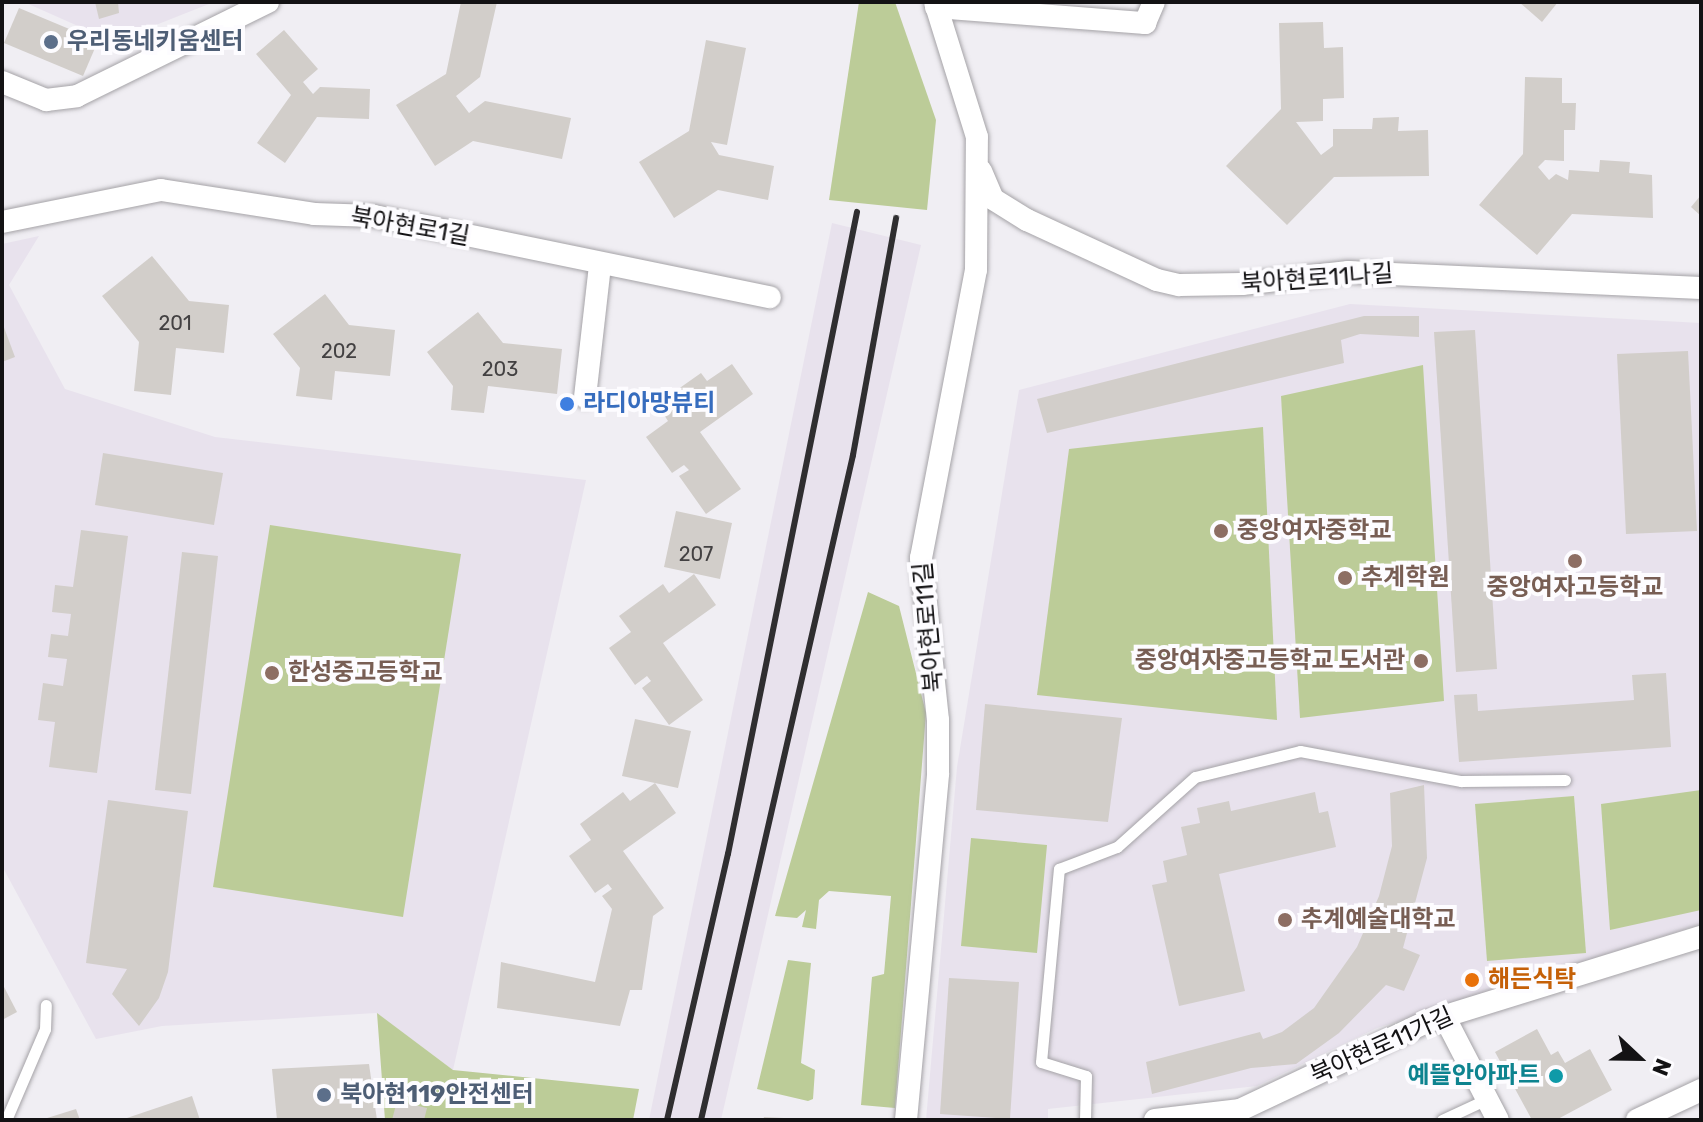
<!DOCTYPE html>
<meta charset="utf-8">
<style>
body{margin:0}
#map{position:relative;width:1703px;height:1122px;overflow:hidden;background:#f0eef3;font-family:Rubik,"Noto Sans KR",sans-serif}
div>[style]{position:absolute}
.built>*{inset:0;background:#e8e2ed}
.green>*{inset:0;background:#bccc98}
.building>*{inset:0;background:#d2ceca}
.roads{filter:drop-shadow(0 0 2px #a5a3a7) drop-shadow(0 0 2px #a5a3a7)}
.lane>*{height:11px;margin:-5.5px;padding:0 5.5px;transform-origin:5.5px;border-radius:5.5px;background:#fff}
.street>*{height:22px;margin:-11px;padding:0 11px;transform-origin:11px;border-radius:11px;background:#fff}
.rail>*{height:6px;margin:-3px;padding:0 3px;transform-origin:3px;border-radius:3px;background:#2f2e30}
.dots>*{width:22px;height:22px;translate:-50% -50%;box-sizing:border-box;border:4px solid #fdfcff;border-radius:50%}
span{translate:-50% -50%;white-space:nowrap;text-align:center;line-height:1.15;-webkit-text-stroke:8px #fdfcff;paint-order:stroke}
.number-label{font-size:20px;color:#434142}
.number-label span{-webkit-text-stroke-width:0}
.service-label{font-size:24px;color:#4e5e75;font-weight:700}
.left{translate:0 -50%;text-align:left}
.street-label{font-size:24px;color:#131214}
.shop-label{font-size:24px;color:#366cbe;font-weight:700}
.education-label{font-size:24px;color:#785e54;font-weight:700}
.right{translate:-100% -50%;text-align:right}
.food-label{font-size:24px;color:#c56008;font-weight:700}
.culture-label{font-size:24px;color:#0d838f;font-weight:700}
.frame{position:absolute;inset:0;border:4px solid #131214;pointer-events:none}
.north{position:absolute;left:1599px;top:1018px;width:80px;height:80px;-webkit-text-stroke:6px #fdfcff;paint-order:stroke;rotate:112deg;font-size:22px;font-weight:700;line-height:32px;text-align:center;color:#131214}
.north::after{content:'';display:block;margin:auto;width:28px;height:36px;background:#131214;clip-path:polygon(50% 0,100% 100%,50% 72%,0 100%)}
</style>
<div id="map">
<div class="built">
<div style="clip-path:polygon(24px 2px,214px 2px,128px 36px,87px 30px)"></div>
<div style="clip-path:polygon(832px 223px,921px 245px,721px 1120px,649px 1120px)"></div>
<div style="clip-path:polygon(39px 236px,9px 285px,65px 389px,215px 437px,586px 480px,453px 1070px,376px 1013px,162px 1026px,96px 1039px,2px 866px,2px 244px)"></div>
<div style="clip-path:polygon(1350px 304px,1701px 323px,1701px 924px,1377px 1028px,1257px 1086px,1048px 1109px,1048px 1120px,926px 1120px,957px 767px,1019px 390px)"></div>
</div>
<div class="green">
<div style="clip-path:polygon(859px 2px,895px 2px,936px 120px,927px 210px,829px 200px)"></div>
<div style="clip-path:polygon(1423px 365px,1444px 701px,1300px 718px,1281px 396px)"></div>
<div style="clip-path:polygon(1263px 427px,1277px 720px,1037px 695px,1069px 449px)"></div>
<div style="clip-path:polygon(270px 525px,461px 554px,403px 917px,213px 887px)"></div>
<div style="clip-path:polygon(868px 592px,899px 606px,926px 713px,895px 1108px,861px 1105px,872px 977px,884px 974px,891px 896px,829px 891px,819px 900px,816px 929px,802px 927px,806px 910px,797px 918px,775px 916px)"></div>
<div style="clip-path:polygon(1701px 790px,1701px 910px,1610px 930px,1601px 804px)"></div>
<div style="clip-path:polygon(1574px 796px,1586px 953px,1487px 961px,1475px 804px)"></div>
<div style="clip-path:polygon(971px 838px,1047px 845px,1037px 953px,961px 946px)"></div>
<div style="clip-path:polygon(788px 960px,811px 963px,801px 1063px,815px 1070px,813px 1099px,808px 1101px,757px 1089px)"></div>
<div style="clip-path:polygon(377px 1013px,453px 1070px,639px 1089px,633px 1120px,385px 1120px)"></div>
</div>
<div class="building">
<div style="clip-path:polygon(95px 2px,118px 2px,119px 13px,99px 19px)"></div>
<div style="clip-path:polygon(461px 2px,497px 2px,480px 77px,456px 96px,469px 113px,485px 101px,571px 118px,562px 159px,473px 141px,435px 166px,396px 105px,446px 74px)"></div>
<div style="clip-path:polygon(1519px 2px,1558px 2px,1542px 22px)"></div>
<div style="clip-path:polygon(19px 8px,98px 41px,83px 76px,4px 43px)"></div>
<div style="clip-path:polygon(1323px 22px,1324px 48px,1343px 47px,1344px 98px,1323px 99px,1323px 121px,1296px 122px,1321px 155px,1333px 146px,1333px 129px,1372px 129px,1373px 118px,1399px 117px,1398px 131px,1428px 130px,1429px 176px,1334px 177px,1287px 225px,1226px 166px,1281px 109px,1279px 23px)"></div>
<div style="clip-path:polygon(284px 30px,318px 69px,303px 82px,313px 94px,320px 87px,370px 89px,369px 119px,317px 117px,285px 163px,257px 143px,291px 95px,256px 54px)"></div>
<div style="clip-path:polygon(706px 40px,746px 48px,727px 145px,711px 142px,719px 155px,774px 166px,768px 200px,718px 190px,674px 218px,639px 162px,689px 131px)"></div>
<div style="clip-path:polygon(1525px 77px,1562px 78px,1562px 103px,1576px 103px,1575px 130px,1564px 130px,1564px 161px,1545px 160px,1538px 167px,1549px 180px,1556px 174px,1568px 180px,1569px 170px,1599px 172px,1600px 160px,1630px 162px,1629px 173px,1652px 175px,1653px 218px,1572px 214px,1537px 255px,1479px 205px,1523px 154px)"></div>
<div style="clip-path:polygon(1701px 195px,1701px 216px,1691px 207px)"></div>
<div style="clip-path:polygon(152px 256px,189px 301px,229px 305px,224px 353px,176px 348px,171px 395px,134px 391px,139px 342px,102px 296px)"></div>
<div style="clip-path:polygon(325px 294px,349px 325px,395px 330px,390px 376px,335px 371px,332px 400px,296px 396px,300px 368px,273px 334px)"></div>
<div style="clip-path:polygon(478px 312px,503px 343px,562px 349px,557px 394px,488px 386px,484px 413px,451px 410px,453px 386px,427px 352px)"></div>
<div style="clip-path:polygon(1364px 316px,1419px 316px,1419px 337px,1360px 334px,1341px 340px,1344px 363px,1047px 433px,1037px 399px)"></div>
<div style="clip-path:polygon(2px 322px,15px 357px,2px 362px)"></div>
<div style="clip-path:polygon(1475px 330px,1497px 669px,1456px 672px,1434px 332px)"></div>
<div style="clip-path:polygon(1688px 351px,1697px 531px,1626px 534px,1617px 354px)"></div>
<div style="clip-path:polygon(732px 364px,753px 394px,700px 432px,741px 489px,706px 514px,679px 476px,689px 470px,684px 465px,672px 473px,646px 437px,668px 421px,657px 404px,701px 373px,707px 381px)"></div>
<div style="clip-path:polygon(103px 453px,223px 473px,214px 525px,95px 505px)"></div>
<div style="clip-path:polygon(676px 511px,732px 523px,720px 579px,664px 567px)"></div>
<div style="clip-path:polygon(81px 530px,128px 536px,97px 773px,49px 767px,55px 722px,38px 720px,43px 683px,63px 686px,67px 659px,48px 657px,51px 634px,68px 636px,71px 614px,52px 612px,55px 585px,73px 587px)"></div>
<div style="clip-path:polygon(182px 552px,218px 556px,191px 794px,155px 790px)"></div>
<div style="clip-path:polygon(694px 574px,716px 605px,663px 643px,703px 700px,669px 725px,642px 688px,651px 681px,647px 676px,635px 685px,609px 648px,631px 632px,619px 616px,663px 584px,669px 593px)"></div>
<div style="clip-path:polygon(1666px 673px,1671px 747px,1459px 762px,1454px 695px,1477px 694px,1478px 711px,1634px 700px,1632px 675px)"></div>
<div style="clip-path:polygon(985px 704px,1122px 718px,1108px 822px,976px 810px)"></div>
<div style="clip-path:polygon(635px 719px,691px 731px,678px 788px,655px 783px,676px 813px,623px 851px,664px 908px,653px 916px,642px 990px,630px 990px,620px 1026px,497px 1008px,501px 962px,595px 982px,612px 909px,602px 896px,612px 889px,608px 884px,595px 893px,569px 856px,591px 840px,580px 824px,623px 792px,630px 801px,655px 783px,622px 776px)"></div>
<div style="clip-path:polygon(1424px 785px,1427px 858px,1403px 948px,1420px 955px,1404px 991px,1386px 985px,1339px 1033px,1296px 1064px,1251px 1068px,1152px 1094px,1146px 1062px,1260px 1032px,1263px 1039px,1282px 1032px,1314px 1008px,1357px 947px,1379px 896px,1392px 846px,1390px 793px)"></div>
<div style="clip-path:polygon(1315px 792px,1319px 813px,1328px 811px,1336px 847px,1219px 874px,1245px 991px,1179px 1006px,1152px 885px,1167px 882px,1163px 861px,1187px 855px,1181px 827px,1200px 823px,1197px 808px,1229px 801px,1231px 811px)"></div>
<div style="clip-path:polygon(108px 800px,188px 811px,168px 972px,159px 998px,139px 1026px,112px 994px,127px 969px,86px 963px)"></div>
<div style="clip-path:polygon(949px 978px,1019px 982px,1010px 1119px,940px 1114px)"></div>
<div style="clip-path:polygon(2px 983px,17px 1012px,2px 1020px)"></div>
<div style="clip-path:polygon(1537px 1029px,1551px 1055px,1558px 1051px,1565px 1063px,1590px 1049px,1612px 1090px,1556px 1120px,1532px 1120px,1495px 1052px)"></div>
<div style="clip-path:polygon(369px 1064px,377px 1120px,277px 1120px,272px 1069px)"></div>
<div style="clip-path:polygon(192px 1096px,200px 1120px,124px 1120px,124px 1119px)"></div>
<div style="clip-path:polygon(397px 1101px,427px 1108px,424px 1120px,392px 1120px)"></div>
<div style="clip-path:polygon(76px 1109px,80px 1120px,44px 1120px,44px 1119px)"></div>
<div style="clip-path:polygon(764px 1117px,784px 1118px,784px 1120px,763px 1120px)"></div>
</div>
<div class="roads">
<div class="lane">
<div style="left:6px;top:1120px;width:99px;rotate:-66.8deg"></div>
<div style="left:45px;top:1029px;width:24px;rotate:-88deg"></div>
<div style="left:1085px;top:1120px;width:44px;rotate:-88.7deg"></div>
<div style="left:1086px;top:1076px;width:47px;rotate:-162.7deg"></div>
<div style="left:1041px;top:1062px;width:194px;rotate:-84.7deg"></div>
<div style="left:1059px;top:869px;width:62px;rotate:-20.8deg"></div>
<div style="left:1117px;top:847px;width:105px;rotate:-41.9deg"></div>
<div style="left:1195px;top:777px;width:108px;rotate:-13.9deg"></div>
<div style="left:1300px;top:751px;width:164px;rotate:10.6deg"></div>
<div style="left:1461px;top:781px;width:104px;rotate:-0.6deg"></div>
<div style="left:1442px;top:1120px;width:50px;rotate:-25deg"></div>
</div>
<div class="street">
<div style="left:936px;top:7px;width:210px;rotate:4.4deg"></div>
<div style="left:1145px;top:23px;width:23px;rotate:-67deg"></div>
<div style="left:2px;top:82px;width:48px;rotate:22.2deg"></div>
<div style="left:46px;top:100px;width:31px;rotate:-7deg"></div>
<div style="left:77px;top:96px;width:213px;rotate:-26.2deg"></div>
<div style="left:981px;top:171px;width:30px;rotate:67deg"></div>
<div style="left:993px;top:199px;width:40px;rotate:32deg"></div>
<div style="left:1027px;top:220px;width:143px;rotate:24.8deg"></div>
<div style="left:1157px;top:280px;width:23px;rotate:13deg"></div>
<div style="left:1179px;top:285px;width:63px;rotate:-0.9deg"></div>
<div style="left:1242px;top:284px;width:107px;rotate:-6.5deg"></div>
<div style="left:1348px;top:272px;width:353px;rotate:2.6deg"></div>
<div style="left:2px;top:222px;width:162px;rotate:-11.4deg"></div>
<div style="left:161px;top:190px;width:155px;rotate:8.9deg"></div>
<div style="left:314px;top:214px;width:60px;rotate:1.9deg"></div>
<div style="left:374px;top:216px;width:404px;rotate:11.6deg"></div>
<div style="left:585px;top:397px;width:133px;rotate:-83.5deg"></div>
<div style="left:1444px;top:1016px;width:117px;rotate:62.6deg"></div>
<div style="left:906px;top:1120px;width:348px;rotate:-84.7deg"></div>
<div style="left:938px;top:773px;width:53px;rotate:-90deg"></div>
<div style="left:938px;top:720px;width:163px;rotate:-96deg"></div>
<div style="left:921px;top:558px;width:293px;rotate:-79.2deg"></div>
<div style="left:976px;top:270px;width:133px;rotate:-89.6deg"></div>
<div style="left:977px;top:137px;width:141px;rotate:-107.3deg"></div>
<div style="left:1155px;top:1120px;width:86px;rotate:-6.7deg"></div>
<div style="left:1240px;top:1110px;width:206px;rotate:-25.3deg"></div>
<div style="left:1426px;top:1022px;width:288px;rotate:-17.2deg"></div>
<div style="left:1637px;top:1120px;width:71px;rotate:-25.1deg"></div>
</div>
</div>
<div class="rail">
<div style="left:667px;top:1120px;width:273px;rotate:-77.1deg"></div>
<div style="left:728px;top:854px;width:655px;rotate:-78.64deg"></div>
<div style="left:701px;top:1120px;width:682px;rotate:-77.12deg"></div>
<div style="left:853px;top:455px;width:241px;rotate:-79.7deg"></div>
</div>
<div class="dots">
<div style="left:51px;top:42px;background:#5c6f8a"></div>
<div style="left:567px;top:404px;background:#3f7fe0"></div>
<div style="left:1221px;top:531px;background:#8d6e63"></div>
<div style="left:1575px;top:561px;background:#8d6e63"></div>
<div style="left:1345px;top:578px;background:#8d6e63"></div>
<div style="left:1421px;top:661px;background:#8d6e63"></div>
<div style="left:272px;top:673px;background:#8d6e63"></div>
<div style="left:1285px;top:920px;background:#8d6e63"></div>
<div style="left:1472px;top:980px;background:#e8710a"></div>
<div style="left:1556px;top:1076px;background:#0f9aa8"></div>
<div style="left:324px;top:1095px;background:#5c6f8a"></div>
</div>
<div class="number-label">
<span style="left:175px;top:323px">201</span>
<span style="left:339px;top:351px">202</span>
<span style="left:500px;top:369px">203</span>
<span style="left:696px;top:554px">207</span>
</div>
<div class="service-label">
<span class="left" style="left:67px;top:42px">우리동네키움센터</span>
<span class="left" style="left:340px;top:1095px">북아현119안전센터</span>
</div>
<div class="street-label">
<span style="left:410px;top:227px;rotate:10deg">북아현로1길</span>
<span style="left:1317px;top:279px;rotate:-4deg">북아현로11나길</span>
<span style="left:929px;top:627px;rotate:-95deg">북아현로11길</span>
<span style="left:1382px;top:1046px;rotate:-24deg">북아현로11가길</span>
</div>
<div class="shop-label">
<span class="left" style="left:583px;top:404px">라디아망뷰티</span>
</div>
<div class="education-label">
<span class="left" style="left:1237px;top:531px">중앙여자중학교</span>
<span class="left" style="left:1361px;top:578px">추계학원</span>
<span style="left:1575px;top:588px">중앙여자고등학교</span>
<span class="right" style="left:1405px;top:661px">중앙여자중고등학교 도서관</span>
<span class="left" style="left:288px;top:673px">한성중고등학교</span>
<span class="left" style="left:1301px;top:920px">추계예술대학교</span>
</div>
<div class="food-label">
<span class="left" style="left:1488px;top:980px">해든식탁</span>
</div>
<div class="culture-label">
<span class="right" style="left:1540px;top:1076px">예뜰안아파트</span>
</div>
<div class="frame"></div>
<div class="north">N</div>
</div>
